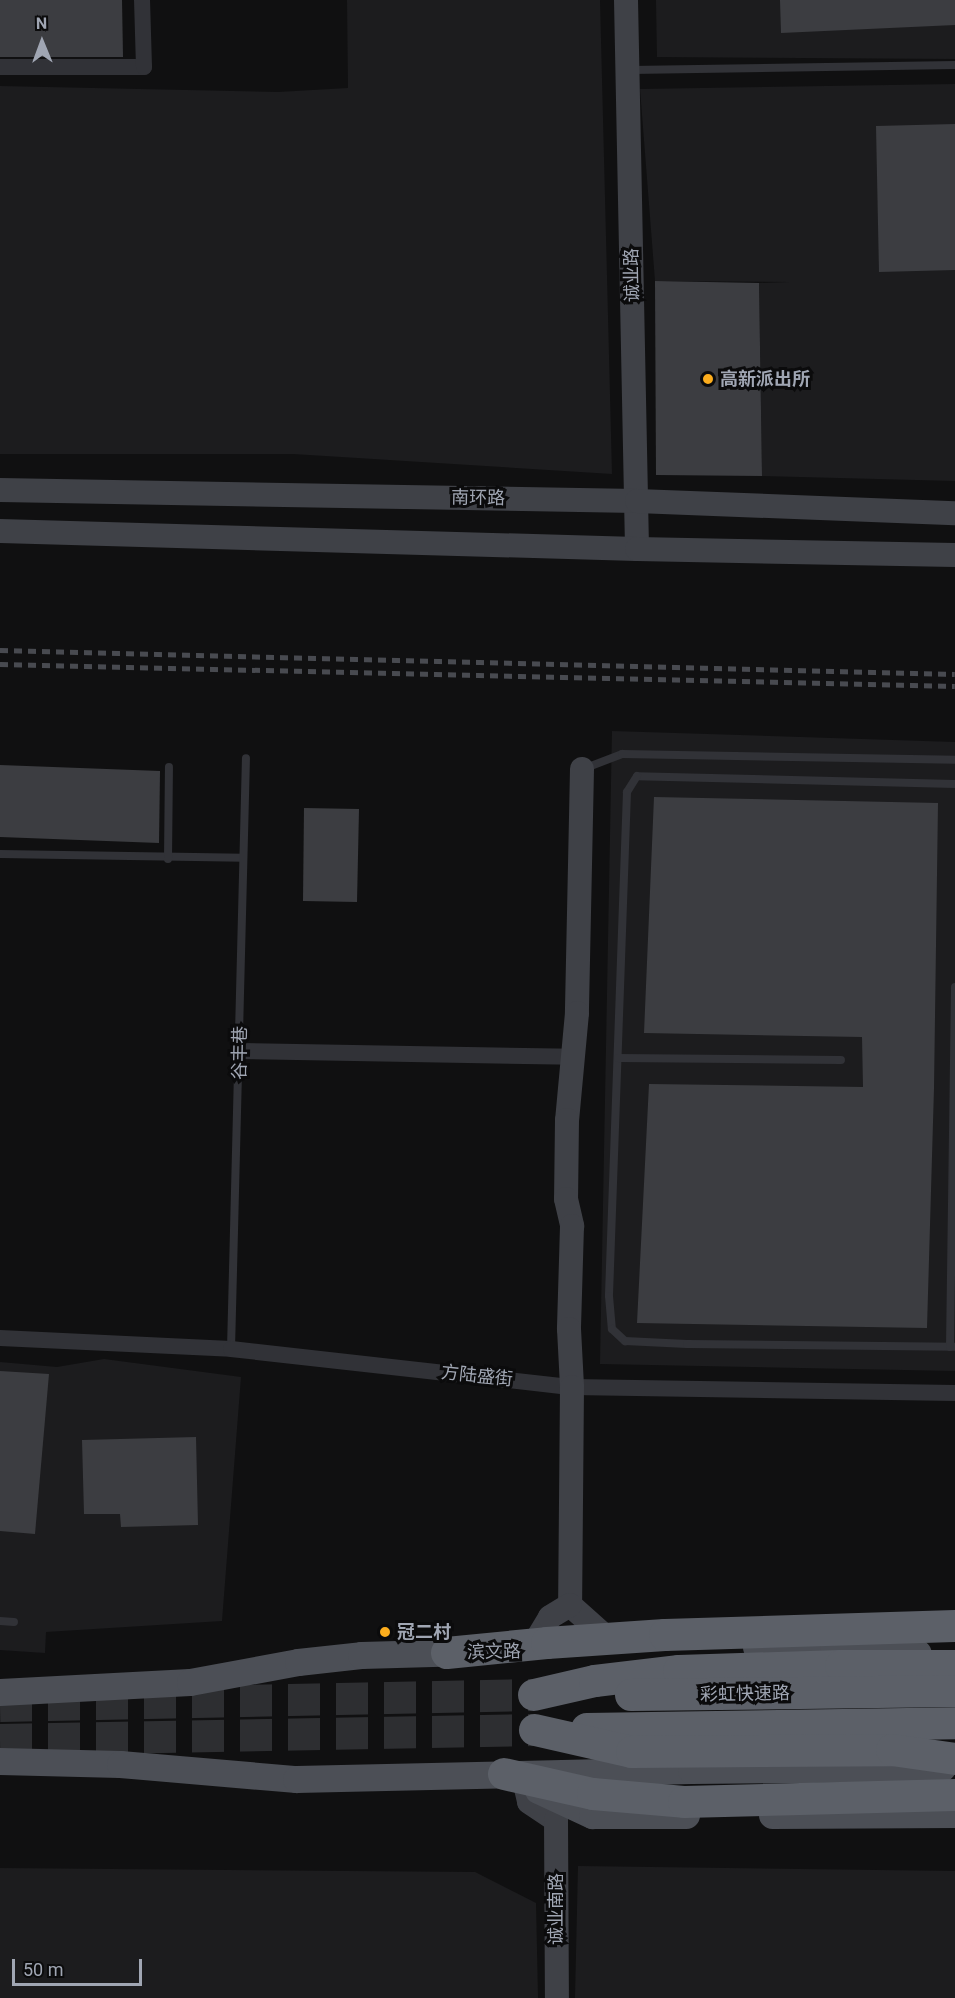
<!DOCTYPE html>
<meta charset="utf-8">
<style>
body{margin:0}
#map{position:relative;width:955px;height:1998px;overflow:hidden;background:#101011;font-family:Roboto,"Noto Sans SC",sans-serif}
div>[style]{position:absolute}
.built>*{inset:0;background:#1c1c1e}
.building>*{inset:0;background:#3c3d41}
.highway-tunnel>*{height:32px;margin-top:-16px;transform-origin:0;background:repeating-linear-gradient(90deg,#2d2e31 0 32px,transparent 0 48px)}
.lane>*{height:8px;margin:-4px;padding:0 4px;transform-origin:4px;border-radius:4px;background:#313237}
.street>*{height:16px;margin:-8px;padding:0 8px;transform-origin:8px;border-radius:8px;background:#313237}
.secondary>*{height:24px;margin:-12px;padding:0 12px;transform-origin:12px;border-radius:12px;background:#3f4147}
.primary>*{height:27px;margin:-13.5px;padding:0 13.5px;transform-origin:13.5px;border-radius:13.5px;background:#4c4f56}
.highway>*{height:32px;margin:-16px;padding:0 16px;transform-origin:16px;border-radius:16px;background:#5c6068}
.rail>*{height:4.5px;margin-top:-2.25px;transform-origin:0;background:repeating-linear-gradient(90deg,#484a50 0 8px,transparent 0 14px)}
.dots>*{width:16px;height:16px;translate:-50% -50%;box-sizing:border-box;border:3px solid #0b0b0c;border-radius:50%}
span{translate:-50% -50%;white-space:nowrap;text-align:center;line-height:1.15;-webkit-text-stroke:6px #0b0b0c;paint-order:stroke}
.street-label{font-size:18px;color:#a0a6b3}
.poi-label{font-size:18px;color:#a0a6b3;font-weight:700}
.left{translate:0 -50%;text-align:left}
.north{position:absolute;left:12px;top:12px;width:60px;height:60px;-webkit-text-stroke:4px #0b0b0c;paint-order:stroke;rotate:359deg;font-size:16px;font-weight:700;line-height:24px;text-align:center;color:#a0a6b3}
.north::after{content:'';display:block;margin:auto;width:21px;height:27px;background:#a0a6b3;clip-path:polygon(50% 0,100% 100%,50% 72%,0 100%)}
.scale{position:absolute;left:12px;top:1959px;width:130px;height:27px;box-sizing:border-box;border:3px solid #a0a6b3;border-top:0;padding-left:8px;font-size:18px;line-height:21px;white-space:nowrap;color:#a0a6b3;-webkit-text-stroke:4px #0b0b0c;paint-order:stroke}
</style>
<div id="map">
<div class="built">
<div style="clip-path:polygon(347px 0,600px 0,612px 474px,293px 454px,0 454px,0 86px,278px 92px,348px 88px)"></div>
<div style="clip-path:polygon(656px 0,955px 0,955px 59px,657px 57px)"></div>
<div style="clip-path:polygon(955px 84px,955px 481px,762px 476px,759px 283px,790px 282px,655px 281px,640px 89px)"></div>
<div style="clip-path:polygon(612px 731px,955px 742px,955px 1371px,600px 1364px)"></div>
<div style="clip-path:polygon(104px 1359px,241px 1377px,222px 1621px,46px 1632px,45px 1653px,0 1650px,0 1362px,57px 1367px)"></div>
<div style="clip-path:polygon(578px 1866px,955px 1871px,955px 1998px,575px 1998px)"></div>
<div style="clip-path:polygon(0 1868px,475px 1872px,536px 1903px,538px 1998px,0 1998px)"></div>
</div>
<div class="building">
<div style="clip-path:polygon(0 0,122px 0,123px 57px,0 57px)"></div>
<div style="clip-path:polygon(780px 0,955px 0,955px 25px,781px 33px)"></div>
<div style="clip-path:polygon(955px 124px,955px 270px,879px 272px,876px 126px)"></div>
<div style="clip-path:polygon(655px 281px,759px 283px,762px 476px,656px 475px)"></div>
<div style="clip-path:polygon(0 765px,160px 771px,159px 843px,0 837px)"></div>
<div style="clip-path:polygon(654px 797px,938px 803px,934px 1088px,927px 1328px,637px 1323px,649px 1084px,863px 1087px,862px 1037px,644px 1033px)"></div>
<div style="clip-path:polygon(304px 808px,359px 809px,357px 902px,303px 901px)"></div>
<div style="clip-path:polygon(0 1371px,49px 1374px,35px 1534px,0 1531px)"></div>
<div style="clip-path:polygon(196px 1437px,198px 1525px,121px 1527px,120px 1514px,84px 1514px,82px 1440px)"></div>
</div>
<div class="highway-tunnel">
<div style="left:0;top:1706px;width:534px;rotate:-1.18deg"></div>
<div style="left:0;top:1740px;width:535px;rotate:-1.07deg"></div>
</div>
<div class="lane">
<div style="left:631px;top:70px;width:324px;rotate:-0.9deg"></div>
<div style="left:583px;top:769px;width:42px;rotate:-21deg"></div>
<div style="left:622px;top:754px;width:333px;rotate:1deg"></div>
<div style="left:955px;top:784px;width:318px;rotate:-178.6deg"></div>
<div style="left:637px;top:776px;width:19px;rotate:122deg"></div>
<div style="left:627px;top:792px;width:504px;rotate:92.05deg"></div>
<div style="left:609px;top:1296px;width:33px;rotate:85deg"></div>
<div style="left:612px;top:1329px;width:18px;rotate:43deg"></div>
<div style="left:625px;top:1341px;width:62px;rotate:2.8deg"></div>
<div style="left:687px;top:1344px;width:268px;rotate:0.6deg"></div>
<div style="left:0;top:854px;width:243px;rotate:0.9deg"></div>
<div style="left:168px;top:859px;width:92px;rotate:-89.4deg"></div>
<div style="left:618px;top:1058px;width:223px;rotate:0.5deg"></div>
<div style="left:950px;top:1347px;width:360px;rotate:-89.2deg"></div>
<div style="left:231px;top:1349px;width:591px;rotate:-88.55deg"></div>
<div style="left:0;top:1621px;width:14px;rotate:4deg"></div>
</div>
<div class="street">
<div style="left:0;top:67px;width:144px"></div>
<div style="left:144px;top:67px;width:67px;rotate:-91.7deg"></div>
<div style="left:240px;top:1051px;width:333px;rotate:1deg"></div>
<div style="left:0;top:1338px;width:231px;rotate:2.7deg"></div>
<div style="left:231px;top:1349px;width:343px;rotate:6.4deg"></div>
<div style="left:572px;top:1387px;width:383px;rotate:0.9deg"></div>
</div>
<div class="secondary">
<div style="left:626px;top:0;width:549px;rotate:88.85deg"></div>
<div style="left:0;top:490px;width:637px;rotate:0.99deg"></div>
<div style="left:637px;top:501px;width:318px;rotate:2.2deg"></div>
<div style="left:0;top:531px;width:637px;rotate:1.62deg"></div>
<div style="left:637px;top:549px;width:318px;rotate:1.1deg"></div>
<div style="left:582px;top:769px;width:244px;rotate:91.2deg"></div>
<div style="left:577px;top:1013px;width:107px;rotate:95.3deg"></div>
<div style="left:567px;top:1120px;width:79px;rotate:90.7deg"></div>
<div style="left:566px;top:1199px;width:28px;rotate:77deg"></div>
<div style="left:572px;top:1226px;width:103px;rotate:91.7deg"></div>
<div style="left:569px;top:1329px;width:58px;rotate:87deg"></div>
<div style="left:572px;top:1387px;width:218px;rotate:90.5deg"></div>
<div style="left:570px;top:1605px;width:51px;rotate:41.8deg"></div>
<div style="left:534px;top:1644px;width:31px;rotate:-59deg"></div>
<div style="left:550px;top:1617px;width:23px;rotate:-31deg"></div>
<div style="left:525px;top:1784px;width:18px;rotate:77deg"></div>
<div style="left:529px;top:1802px;width:32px;rotate:34deg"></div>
<div style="left:556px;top:1820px;width:178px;rotate:89.7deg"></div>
</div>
<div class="primary">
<div style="left:756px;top:1647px;width:77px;rotate:-0.7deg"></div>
<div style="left:833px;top:1646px;width:85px;rotate:4.7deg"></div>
<div style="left:0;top:1692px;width:190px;rotate:-3deg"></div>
<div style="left:190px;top:1682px;width:110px;rotate:-10.5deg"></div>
<div style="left:298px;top:1662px;width:63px;rotate:-6.3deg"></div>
<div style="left:361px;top:1655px;width:107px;rotate:-1.6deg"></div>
<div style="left:0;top:1761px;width:120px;rotate:1.4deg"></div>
<div style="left:120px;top:1764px;width:177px;rotate:4.9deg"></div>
<div style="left:296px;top:1779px;width:395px;rotate:-1.3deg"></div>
<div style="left:691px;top:1770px;width:251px;rotate:-0.5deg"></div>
<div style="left:538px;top:1790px;width:60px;rotate:24.8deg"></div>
<div style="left:592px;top:1815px;width:94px"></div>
<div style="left:772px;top:1815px;width:183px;rotate:-0.3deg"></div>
</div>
<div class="highway">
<div style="left:447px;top:1653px;width:100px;rotate:-5.7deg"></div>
<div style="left:547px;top:1643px;width:118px;rotate:-3.9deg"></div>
<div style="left:665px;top:1635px;width:290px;rotate:-1.8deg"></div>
<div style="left:534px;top:1695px;width:63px;rotate:-12.9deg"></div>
<div style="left:595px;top:1681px;width:85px;rotate:-6.8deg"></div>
<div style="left:679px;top:1671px;width:162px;rotate:-1.8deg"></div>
<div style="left:841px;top:1666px;width:114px"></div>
<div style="left:631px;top:1695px;width:324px;rotate:-0.7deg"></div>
<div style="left:587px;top:1729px;width:368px;rotate:-0.9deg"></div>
<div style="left:535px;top:1730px;width:99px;rotate:12.8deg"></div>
<div style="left:632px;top:1752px;width:260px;rotate:-0.4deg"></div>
<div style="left:892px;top:1750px;width:64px;rotate:8.1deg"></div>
<div style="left:504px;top:1774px;width:91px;rotate:12.7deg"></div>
<div style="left:593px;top:1794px;width:91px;rotate:5deg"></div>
<div style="left:684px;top:1802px;width:271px;rotate:-1.5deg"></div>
</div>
<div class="rail">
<div style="left:0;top:650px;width:955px;rotate:1.44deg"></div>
<div style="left:0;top:664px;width:955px;rotate:1.32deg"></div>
</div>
<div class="dots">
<div style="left:708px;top:379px;background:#fcad1d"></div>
<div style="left:385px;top:1632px;background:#fcad1d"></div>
</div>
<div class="street-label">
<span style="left:632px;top:275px;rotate:-91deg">诚业路</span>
<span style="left:478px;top:498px;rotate:1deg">南环路</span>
<span style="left:240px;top:1053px;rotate:-89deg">谷丰巷</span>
<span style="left:477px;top:1376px;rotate:6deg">方陆盛街</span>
<span style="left:494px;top:1652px;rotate:-1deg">滨文路</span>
<span style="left:745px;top:1694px;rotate:-1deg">彩虹快速路</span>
<span style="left:556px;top:1909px;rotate:-90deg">诚业南路</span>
</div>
<div class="poi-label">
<span class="left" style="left:720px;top:379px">高新派出所</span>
<span class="left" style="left:397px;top:1632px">冠二村</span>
</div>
<div class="north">N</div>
<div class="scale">50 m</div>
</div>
